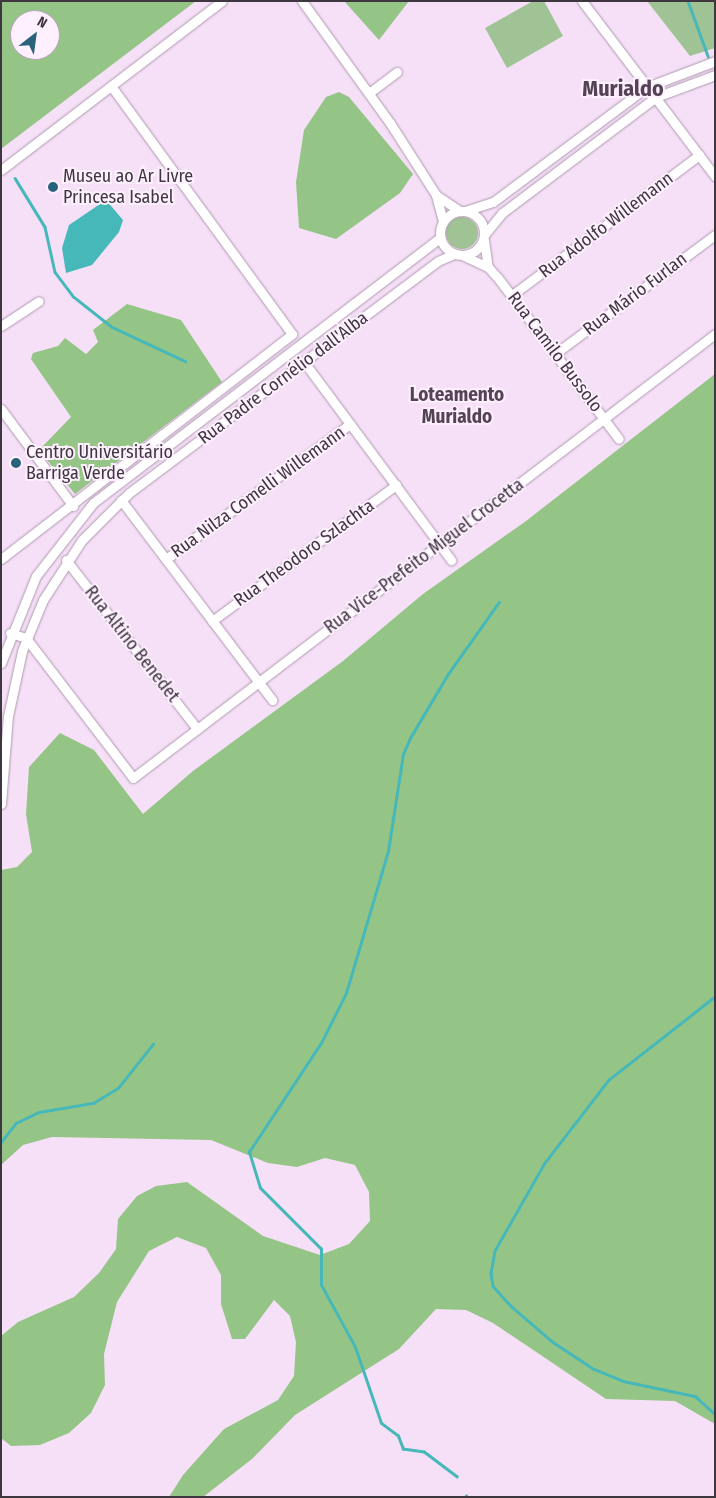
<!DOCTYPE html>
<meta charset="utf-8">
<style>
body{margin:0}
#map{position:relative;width:716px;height:1498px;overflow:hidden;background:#f6e0f7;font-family:"Fira Sans Condensed",sans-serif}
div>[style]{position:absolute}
.green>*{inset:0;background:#9fc394}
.round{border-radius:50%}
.forest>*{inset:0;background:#94c586}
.water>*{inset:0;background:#47b8b9}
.stream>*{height:2.5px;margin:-1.25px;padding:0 1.25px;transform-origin:1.25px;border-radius:1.25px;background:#47b8b9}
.roads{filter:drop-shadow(0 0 1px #ae99b0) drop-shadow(0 0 1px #ae99b0)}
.street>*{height:9px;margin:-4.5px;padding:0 4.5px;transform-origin:4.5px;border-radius:4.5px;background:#fff}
.street>.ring{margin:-4.5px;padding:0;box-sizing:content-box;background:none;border:9px solid #fff;border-radius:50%}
.dots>*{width:14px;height:14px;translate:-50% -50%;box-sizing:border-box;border:2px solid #fef0ff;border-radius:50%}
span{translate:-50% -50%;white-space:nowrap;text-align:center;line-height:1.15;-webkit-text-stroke:4px #fef0ff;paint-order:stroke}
.poi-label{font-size:18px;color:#3f3740}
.left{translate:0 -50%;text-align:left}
.street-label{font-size:18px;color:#3f3740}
.neighbourhood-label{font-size:19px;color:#544255;font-weight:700}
.district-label{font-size:22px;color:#544255;font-weight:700}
.frame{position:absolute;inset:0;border:2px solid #3f3740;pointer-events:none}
.north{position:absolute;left:10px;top:10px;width:50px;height:50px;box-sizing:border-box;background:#fef0ff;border:1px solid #b2a6b3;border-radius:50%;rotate:30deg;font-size:14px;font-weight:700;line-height:20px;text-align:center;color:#3f3740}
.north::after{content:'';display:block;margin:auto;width:18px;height:22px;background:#28637b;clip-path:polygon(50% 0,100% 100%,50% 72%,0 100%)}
</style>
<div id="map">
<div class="green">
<div style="clip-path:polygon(533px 1px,544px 1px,563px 36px,507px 68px,485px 28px)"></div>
<div style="clip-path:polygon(647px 1px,715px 1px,715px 48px,690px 56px)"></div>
<div class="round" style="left:446px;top:217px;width:32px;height:32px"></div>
</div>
<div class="forest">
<div style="clip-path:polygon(evenodd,1px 1px,196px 1px,1px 149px,1px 1px,20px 20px,50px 20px,50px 50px,20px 50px,20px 20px)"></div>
<div style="clip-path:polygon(344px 1px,409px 1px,379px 40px)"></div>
<div style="clip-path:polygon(339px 92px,349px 97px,413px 174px,400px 193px,336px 239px,299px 228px,296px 182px,304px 130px,326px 97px)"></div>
<div style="clip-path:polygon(127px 304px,181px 320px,222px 382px,75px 494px,39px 450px,71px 417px,31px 359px,33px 353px,58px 346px,65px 338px,86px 354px,98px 342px,93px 330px)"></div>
<div style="clip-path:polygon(715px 374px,715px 1424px,675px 1401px,606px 1399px,493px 1323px,466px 1310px,436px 1309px,399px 1349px,295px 1415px,252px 1459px,203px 1497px,169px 1497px,183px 1475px,224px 1429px,278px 1400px,294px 1376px,296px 1342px,290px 1316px,274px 1300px,245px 1339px,232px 1339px,221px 1304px,221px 1275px,206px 1248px,177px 1237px,149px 1251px,117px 1302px,104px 1354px,105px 1385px,91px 1413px,69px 1433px,40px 1445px,11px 1446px,1px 1438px,1px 1336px,18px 1322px,74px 1297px,99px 1273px,116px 1249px,118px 1219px,137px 1196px,156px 1186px,187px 1182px,263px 1236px,320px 1255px,349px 1244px,370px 1221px,369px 1192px,355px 1165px,325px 1158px,297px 1167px,268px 1163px,211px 1140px,52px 1137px,23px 1145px,1px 1165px,1px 870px,17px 867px,32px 852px,26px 814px,29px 767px,60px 733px,94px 750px,143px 814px,193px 771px,343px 661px,423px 594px,526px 521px)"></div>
</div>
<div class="water">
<div style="clip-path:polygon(106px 200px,123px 220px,119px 232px,92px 265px,66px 273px,62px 248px,69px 225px)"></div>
</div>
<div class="stream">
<div style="left:688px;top:1px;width:59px;rotate:70deg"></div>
<div style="left:15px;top:178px;width:57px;rotate:58.5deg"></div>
<div style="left:45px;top:227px;width:46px;rotate:77.5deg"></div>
<div style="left:55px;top:272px;width:31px;rotate:53deg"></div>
<div style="left:74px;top:297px;width:48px;rotate:38.3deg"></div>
<div style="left:112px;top:327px;width:81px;rotate:25deg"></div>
<div style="left:715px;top:997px;width:135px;rotate:141.9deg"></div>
<div style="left:609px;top:1080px;width:105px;rotate:127.6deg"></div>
<div style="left:545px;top:1163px;width:101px;rotate:119.6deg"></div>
<div style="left:495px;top:1251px;width:22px;rotate:100deg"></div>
<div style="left:491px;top:1273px;width:13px;rotate:81deg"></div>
<div style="left:493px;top:1286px;width:27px;rotate:48deg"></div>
<div style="left:511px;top:1306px;width:55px;rotate:40.6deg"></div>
<div style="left:553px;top:1342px;width:49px;rotate:33.4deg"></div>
<div style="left:594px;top:1369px;width:31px;rotate:22deg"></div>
<div style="left:623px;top:1381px;width:74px;rotate:11.8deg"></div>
<div style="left:695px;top:1396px;width:27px;rotate:42deg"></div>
<div style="left:1px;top:1142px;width:24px;rotate:-52deg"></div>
<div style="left:16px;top:1123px;width:25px;rotate:-26deg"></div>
<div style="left:39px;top:1112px;width:55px;rotate:-9.5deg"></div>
<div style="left:93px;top:1103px;width:29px;rotate:-31deg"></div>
<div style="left:118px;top:1088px;width:56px;rotate:-51.5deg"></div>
<div style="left:457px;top:1477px;width:41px;rotate:-142.9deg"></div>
<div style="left:424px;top:1452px;width:21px;rotate:-172deg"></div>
<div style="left:403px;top:1449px;width:14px;rotate:-111deg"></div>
<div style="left:398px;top:1436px;width:21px;rotate:-143deg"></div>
<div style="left:381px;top:1423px;width:80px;rotate:-108.9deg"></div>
<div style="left:355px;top:1347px;width:71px;rotate:-118.7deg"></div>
<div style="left:321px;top:1285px;width:36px;rotate:-90deg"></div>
<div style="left:321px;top:1249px;width:86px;rotate:-135deg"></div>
<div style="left:260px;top:1188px;width:38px;rotate:-107deg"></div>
<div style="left:249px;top:1152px;width:131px;rotate:-56.6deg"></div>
<div style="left:321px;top:1043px;width:56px;rotate:-63.4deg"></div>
<div style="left:346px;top:993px;width:148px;rotate:-73.5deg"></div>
<div style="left:388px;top:851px;width:98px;rotate:-81.2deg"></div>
<div style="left:403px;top:754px;width:17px;rotate:-66deg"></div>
<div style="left:410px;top:738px;width:74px;rotate:-59.3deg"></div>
<div style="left:448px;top:674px;width:88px;rotate:-54.7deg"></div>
<div style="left:466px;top:1497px;width:1px;rotate:-90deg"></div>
</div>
<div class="roads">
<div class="street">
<div style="left:302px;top:1px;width:150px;rotate:54.2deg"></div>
<div style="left:390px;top:123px;width:85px;rotate:57.4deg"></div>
<div style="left:436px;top:195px;width:28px;rotate:75deg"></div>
<div style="left:582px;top:1px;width:220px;rotate:52.8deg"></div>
<div style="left:369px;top:93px;width:35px;rotate:-37deg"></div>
<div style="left:1px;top:170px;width:278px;rotate:-37.4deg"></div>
<div style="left:436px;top:195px;width:29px;rotate:34deg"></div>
<div class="ring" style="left:440px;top:211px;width:35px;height:35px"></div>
<div style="left:465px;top:211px;width:29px;rotate:-18deg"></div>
<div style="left:493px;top:202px;width:192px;rotate:-36.8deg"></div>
<div style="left:647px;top:87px;width:73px;rotate:-20.9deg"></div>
<div style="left:485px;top:234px;width:27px;rotate:-51deg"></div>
<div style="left:502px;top:213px;width:193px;rotate:-37deg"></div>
<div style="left:656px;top:97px;width:63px;rotate:-20.4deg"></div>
<div style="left:484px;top:240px;width:27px;rotate:82deg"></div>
<div style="left:464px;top:256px;width:26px;rotate:25deg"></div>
<div style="left:488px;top:267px;width:15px;rotate:48deg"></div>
<div style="left:498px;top:278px;width:201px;rotate:53.1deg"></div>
<div style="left:512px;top:295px;width:234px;rotate:-36.8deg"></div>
<div style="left:1px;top:326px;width:45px;rotate:-33.3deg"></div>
<div style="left:556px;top:353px;width:198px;rotate:-36.6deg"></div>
<div style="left:304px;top:362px;width:247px;rotate:53.4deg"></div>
<div style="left:1px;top:409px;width:121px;rotate:53.4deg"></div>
<div style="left:121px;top:500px;width:251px;rotate:52.9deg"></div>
<div style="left:1px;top:559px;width:368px;rotate:-37.7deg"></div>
<div style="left:292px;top:334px;width:307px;rotate:-126.1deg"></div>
<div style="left:166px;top:559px;width:228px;rotate:-36.3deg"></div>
<div style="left:66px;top:560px;width:214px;rotate:52.2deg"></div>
<div style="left:212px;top:621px;width:229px;rotate:-36.5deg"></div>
<div style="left:10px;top:633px;width:17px;rotate:17deg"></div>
<div style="left:26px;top:638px;width:176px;rotate:52.6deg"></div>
<div style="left:133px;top:778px;width:732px;rotate:-37.34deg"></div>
<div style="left:1px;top:663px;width:94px;rotate:-68.1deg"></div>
<div style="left:36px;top:576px;width:93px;rotate:-52deg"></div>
<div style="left:93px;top:503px;width:437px;rotate:-37.4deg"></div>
<div style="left:1px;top:804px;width:88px;rotate:-85.5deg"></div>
<div style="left:8px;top:716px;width:66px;rotate:-77.8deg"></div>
<div style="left:22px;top:651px;width:55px;rotate:-67.6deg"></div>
<div style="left:43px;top:600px;width:72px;rotate:-57deg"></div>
<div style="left:82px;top:540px;width:66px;rotate:-45deg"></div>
<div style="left:129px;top:493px;width:386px;rotate:-36.9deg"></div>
<div style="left:438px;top:261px;width:17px;rotate:-24deg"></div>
</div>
</div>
<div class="dots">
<div style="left:53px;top:187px;background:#28637b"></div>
<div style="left:16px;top:463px;background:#28637b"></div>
</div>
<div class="poi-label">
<span class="left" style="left:63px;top:187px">Museu ao Ar Livre<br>Princesa Isabel</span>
<span class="left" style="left:26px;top:463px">Centro Universitário<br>Barriga Verde</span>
</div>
<div class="street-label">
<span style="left:606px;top:225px;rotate:-37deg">Rua Adolfo Willemann</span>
<span style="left:635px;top:294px;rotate:-37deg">Rua Mário Furlan</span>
<span style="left:555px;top:352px;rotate:53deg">Rua Camilo Bussolo</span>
<span style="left:283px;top:378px;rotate:-37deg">Rua Padre Cornélio dall'Alba</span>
<span style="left:258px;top:492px;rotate:-36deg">Rua Nilza Comelli Willemann</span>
<span style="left:304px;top:553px;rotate:-36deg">Rua Theodoro Szlachta</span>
<span style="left:424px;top:556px;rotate:-37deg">Rua Vice-Prefeito Miguel Crocetta</span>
<span style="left:132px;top:644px;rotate:52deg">Rua Altino Benedet</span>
</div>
<div class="neighbourhood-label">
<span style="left:457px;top:406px">Loteamento<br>Murialdo</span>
</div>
<div class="district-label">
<span style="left:623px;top:89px">Murialdo</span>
</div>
<div class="frame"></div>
<div class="north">N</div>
</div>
